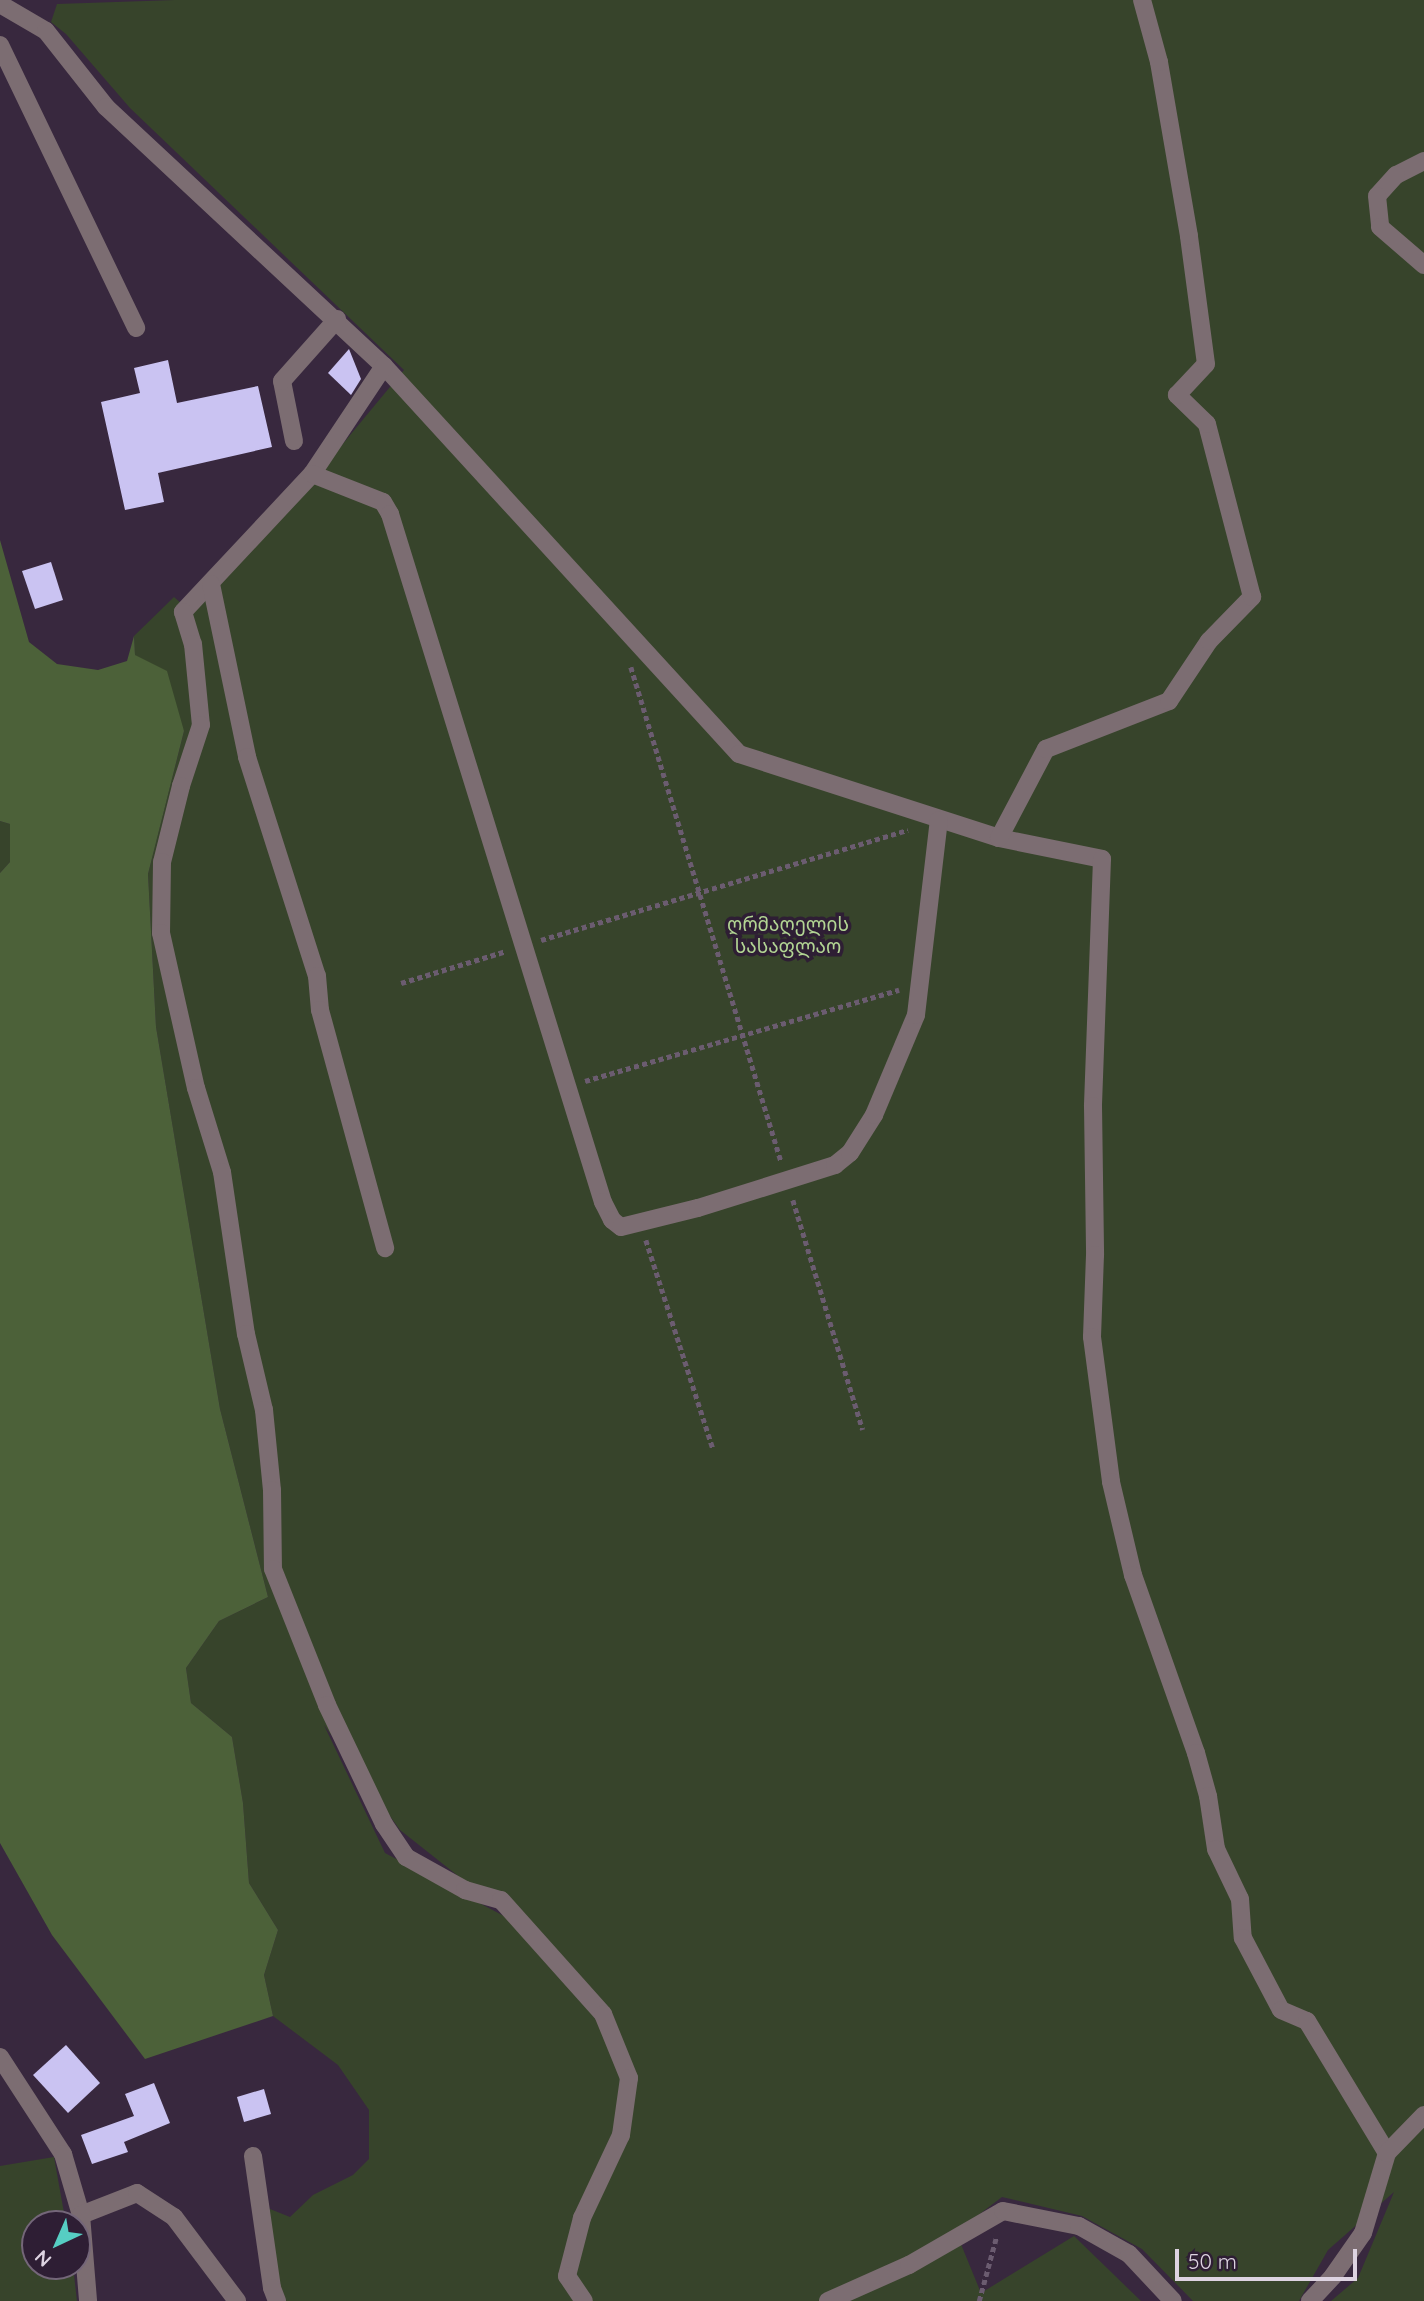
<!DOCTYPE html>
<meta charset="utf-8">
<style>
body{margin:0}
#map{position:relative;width:1424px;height:2301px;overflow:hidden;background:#38283e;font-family:Quicksand,"Noto Sans Georgian",sans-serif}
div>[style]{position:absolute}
.green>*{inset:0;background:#37442b}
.forest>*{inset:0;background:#4c6139}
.building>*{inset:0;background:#cac3f2}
.path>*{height:4.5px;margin-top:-2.25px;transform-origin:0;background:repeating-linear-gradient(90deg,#6b5c70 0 5px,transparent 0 8.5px)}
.minor>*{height:18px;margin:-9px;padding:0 9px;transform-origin:9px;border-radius:9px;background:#7c6d72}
span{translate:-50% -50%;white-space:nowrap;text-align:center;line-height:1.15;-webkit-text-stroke:7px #2e1e34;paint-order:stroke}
.park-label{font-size:19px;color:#b2d593}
.north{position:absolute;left:21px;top:2210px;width:70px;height:70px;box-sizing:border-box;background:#2e1e34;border:2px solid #746679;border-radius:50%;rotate:224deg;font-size:19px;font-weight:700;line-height:28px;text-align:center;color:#ddd3e1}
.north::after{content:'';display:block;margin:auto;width:24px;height:32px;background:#56cec3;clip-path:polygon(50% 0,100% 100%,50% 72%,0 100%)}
.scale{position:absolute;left:1175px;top:2249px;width:182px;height:32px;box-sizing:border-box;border:4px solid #ddd3e1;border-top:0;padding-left:9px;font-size:21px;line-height:24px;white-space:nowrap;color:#ddd3e1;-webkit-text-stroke:5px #2e1e34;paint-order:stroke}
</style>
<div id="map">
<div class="green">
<div style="clip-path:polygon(evenodd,175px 0,1424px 0,1424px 2301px,1331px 2301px,1358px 2278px,1394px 2192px,1328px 2250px,1299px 2301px,1193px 2301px,1142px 2249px,1082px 2216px,1002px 2197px,956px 2232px,981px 2293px,1074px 2236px,1141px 2301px,850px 2301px,896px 2269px,840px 2301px,282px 2301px,265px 2207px,290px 2217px,313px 2195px,353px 2175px,369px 2159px,369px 2110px,338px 2065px,273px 2016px,264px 1975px,278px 1930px,249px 1883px,243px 1803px,232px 1737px,191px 1703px,186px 1668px,219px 1621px,268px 1597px,220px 1409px,156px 1027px,148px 874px,184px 731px,135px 655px,134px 636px,174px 597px,189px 610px,322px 469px,404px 370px,130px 108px,66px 34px,51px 22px,57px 4px,175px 0,324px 1725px,400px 1830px,519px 1924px,385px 1853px,324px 1725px)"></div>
<div style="clip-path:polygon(0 821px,10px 824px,10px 862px,0 873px)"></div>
<div style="clip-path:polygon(54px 2157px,66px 2224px,35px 2224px,35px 2266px,73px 2266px,77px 2301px,0 2301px,0 2166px)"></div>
</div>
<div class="forest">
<div style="clip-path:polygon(0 540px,29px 642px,57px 664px,98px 670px,127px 661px,134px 636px,135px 655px,167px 671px,184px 731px,148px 874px,156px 1027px,220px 1409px,268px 1597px,219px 1621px,186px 1668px,191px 1703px,232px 1737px,243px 1803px,249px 1883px,278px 1930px,264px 1975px,273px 2016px,145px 2059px,52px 1935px,0 1843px,0 873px,10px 862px,10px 824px,0 821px)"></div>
</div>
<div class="building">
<div style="clip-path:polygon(349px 349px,361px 379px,351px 395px,328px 373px)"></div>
<div style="clip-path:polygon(168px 360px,177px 403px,258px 386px,272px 447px,158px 473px,164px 502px,125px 510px,101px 402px,140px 393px,134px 368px)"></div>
<div style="clip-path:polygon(51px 562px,63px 600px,35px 609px,22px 571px)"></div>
<div style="clip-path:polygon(66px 2045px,100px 2083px,68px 2113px,33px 2075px)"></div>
<div style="clip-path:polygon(154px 2083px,170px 2123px,124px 2142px,128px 2152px,92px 2164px,81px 2135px,134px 2116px,125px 2094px)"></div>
<div style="clip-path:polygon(264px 2089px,271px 2114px,244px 2122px,237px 2097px)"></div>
</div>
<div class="path">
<div style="left:631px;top:667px;width:516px;rotate:73.11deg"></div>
<div style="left:541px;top:940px;width:383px;rotate:-16.7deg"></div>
<div style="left:401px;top:983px;width:110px;rotate:-16.9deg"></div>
<div style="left:585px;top:1081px;width:327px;rotate:-16.2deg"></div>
<div style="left:793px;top:1200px;width:240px;rotate:73.1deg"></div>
<div style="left:646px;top:1240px;width:219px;rotate:72.2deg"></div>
<div style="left:979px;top:2301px;width:65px;rotate:-74.9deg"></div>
</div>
<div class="minor">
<div style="left:0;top:4px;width:53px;rotate:30.4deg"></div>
<div style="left:46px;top:31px;width:97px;rotate:51.7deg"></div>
<div style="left:106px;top:107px;width:380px;rotate:43deg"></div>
<div style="left:384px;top:366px;width:526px;rotate:47.54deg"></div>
<div style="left:739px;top:754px;width:273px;rotate:17.9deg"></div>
<div style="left:999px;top:838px;width:105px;rotate:11.5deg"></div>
<div style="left:1102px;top:859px;width:247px;rotate:92.1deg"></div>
<div style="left:1093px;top:1106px;width:149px;rotate:89.2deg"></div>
<div style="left:1095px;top:1255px;width:82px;rotate:92.1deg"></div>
<div style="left:1092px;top:1337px;width:146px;rotate:82.5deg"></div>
<div style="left:1111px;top:1482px;width:96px;rotate:76.7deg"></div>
<div style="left:1133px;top:1575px;width:189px;rotate:70.5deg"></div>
<div style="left:1196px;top:1753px;width:45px;rotate:74.4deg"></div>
<div style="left:1208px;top:1796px;width:54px;rotate:81.4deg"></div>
<div style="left:1216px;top:1849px;width:55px;rotate:64.4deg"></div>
<div style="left:1240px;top:1899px;width:39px;rotate:86deg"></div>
<div style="left:1243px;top:1938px;width:81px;rotate:62.2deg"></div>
<div style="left:1281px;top:2010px;width:28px;rotate:23deg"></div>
<div style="left:1307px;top:2021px;width:154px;rotate:58.8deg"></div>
<div style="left:0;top:45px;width:314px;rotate:64.3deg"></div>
<div style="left:1424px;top:161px;width:31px;rotate:153deg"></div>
<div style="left:1396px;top:175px;width:28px;rotate:132deg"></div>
<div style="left:1377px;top:196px;width:31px;rotate:84deg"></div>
<div style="left:1380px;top:227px;width:58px;rotate:40.8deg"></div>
<div style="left:384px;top:366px;width:130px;rotate:123.7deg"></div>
<div style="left:312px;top:474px;width:189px;rotate:133.1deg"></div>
<div style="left:183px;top:612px;width:34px;rotate:73deg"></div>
<div style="left:193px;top:644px;width:81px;rotate:84.4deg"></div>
<div style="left:201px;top:725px;width:64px;rotate:108.2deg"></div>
<div style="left:181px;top:786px;width:78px;rotate:104deg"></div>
<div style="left:162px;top:862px;width:71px;rotate:90.8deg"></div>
<div style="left:161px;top:933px;width:159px;rotate:77.3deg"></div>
<div style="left:196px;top:1088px;width:88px;rotate:72.8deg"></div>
<div style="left:222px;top:1172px;width:164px;rotate:81.6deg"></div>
<div style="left:246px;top:1334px;width:78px;rotate:76.7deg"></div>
<div style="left:264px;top:1410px;width:80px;rotate:84.3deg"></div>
<div style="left:272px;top:1490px;width:79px;rotate:89.3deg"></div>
<div style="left:273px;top:1569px;width:146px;rotate:68.3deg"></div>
<div style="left:327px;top:1705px;width:132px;rotate:64.4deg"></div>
<div style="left:384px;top:1824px;width:40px;rotate:56deg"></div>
<div style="left:406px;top:1857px;width:68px;rotate:29.2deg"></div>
<div style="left:465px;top:1890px;width:37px;rotate:16deg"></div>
<div style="left:501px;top:1900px;width:153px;rotate:48.2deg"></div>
<div style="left:603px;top:2014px;width:69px;rotate:67.9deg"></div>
<div style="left:629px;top:2078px;width:58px;rotate:98deg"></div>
<div style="left:621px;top:2135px;width:92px;rotate:115.2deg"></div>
<div style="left:582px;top:2218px;width:60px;rotate:104.5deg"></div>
<div style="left:567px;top:2276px;width:30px;rotate:56deg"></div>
<div style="left:294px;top:441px;width:61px;rotate:-101.3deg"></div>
<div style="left:282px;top:381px;width:83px;rotate:-48.4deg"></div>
<div style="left:312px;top:474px;width:76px;rotate:21.5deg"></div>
<div style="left:383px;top:502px;width:14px;rotate:60deg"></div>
<div style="left:390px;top:514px;width:720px;rotate:72.8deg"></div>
<div style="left:603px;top:1202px;width:20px;rotate:63deg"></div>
<div style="left:612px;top:1220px;width:11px;rotate:38deg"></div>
<div style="left:621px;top:1227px;width:79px;rotate:-13.9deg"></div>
<div style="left:698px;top:1208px;width:144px;rotate:-17.4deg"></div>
<div style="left:835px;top:1165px;width:19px;rotate:-39deg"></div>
<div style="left:850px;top:1153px;width:45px;rotate:-57.7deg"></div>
<div style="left:874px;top:1115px;width:108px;rotate:-67.2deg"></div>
<div style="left:916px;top:1015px;width:196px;rotate:-83.3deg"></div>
<div style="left:211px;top:584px;width:177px;rotate:78.2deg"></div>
<div style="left:247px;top:757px;width:230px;rotate:72.3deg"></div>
<div style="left:317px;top:976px;width:34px;rotate:85deg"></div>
<div style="left:320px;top:1010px;width:247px;rotate:74.7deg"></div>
<div style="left:999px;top:838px;width:101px;rotate:-62.2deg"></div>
<div style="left:1046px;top:749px;width:132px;rotate:-21.3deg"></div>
<div style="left:1169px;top:701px;width:72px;rotate:-56.3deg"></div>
<div style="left:1209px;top:641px;width:62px;rotate:-45.7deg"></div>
<div style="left:1252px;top:597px;width:179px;rotate:-104.6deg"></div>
<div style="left:1207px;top:424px;width:42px;rotate:-136deg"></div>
<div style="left:1177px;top:395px;width:42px;rotate:-46.9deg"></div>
<div style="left:1206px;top:364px;width:129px;rotate:-97.6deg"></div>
<div style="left:1189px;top:236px;width:177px;rotate:-99.8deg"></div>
<div style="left:1159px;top:62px;width:64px;rotate:-105.3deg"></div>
<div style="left:0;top:2057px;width:116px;rotate:57deg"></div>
<div style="left:63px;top:2154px;width:64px;rotate:73.6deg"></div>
<div style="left:81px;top:2215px;width:86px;rotate:85.3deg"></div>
<div style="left:253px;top:2156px;width:133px;rotate:81.8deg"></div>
<div style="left:272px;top:2288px;width:14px;rotate:69deg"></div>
<div style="left:81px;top:2215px;width:60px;rotate:-21.4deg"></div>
<div style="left:137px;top:2193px;width:44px;rotate:33deg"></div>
<div style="left:174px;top:2217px;width:105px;rotate:53.1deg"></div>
<div style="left:828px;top:2301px;width:89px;rotate:-24deg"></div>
<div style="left:909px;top:2265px;width:108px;rotate:-29.9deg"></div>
<div style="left:1003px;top:2211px;width:77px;rotate:11.2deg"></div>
<div style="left:1079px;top:2226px;width:57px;rotate:29.2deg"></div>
<div style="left:1129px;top:2254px;width:64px;rotate:46.9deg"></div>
<div style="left:1310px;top:2301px;width:34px;rotate:-47deg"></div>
<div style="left:1333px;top:2276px;width:52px;rotate:-55.1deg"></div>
<div style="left:1363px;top:2233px;width:84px;rotate:-73.3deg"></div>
<div style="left:1387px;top:2153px;width:53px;rotate:-45.8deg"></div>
</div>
<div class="park-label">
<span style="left:788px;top:936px">ღრმაღელის<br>სასაფლაო</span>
</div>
<div class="north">N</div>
<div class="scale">50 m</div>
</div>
